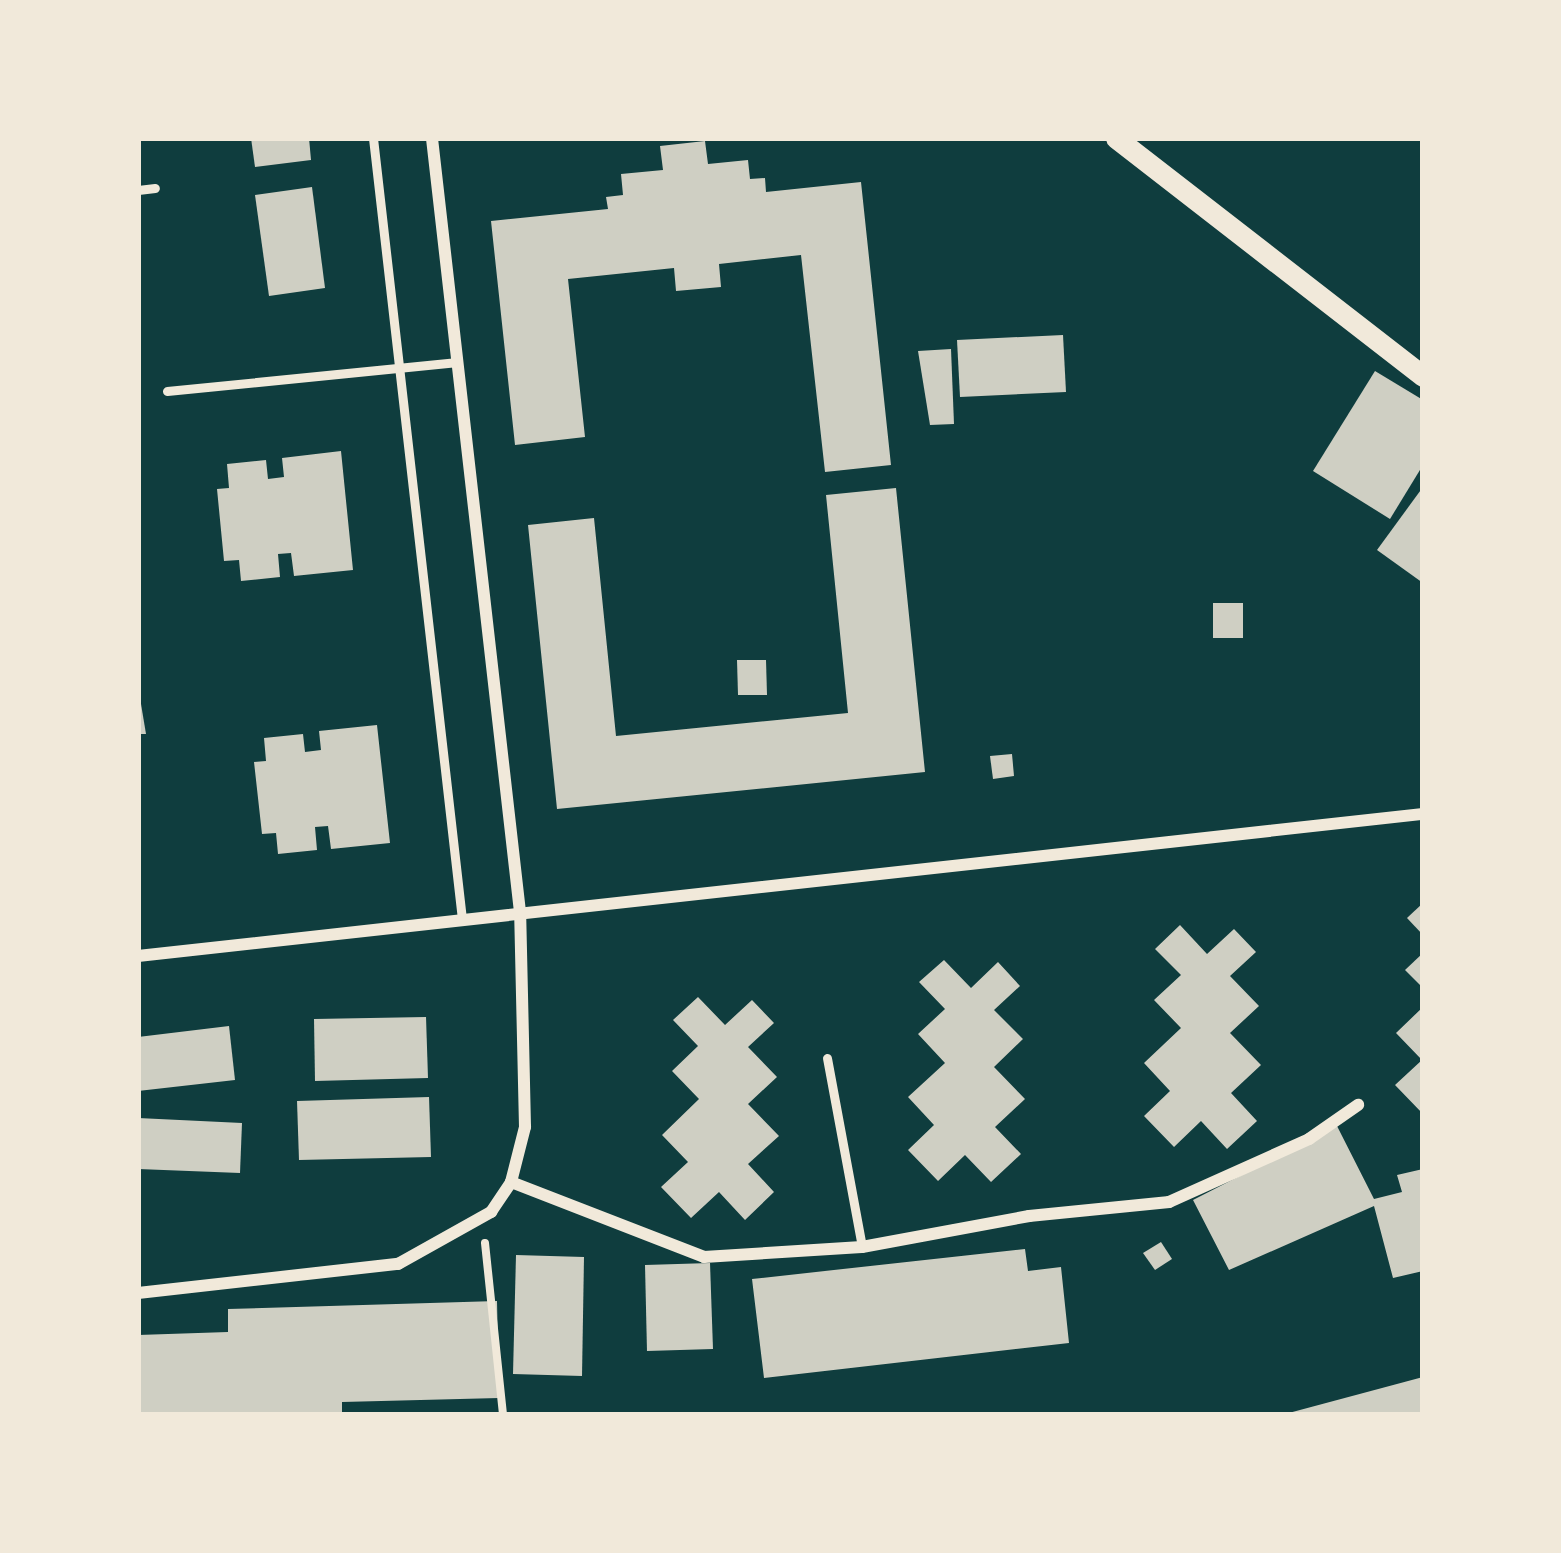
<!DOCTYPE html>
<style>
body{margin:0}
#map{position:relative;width:1561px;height:1553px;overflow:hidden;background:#0f3d3e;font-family:"Golos Text",sans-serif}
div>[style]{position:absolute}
.building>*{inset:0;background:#cfcfc3}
.path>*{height:8px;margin:-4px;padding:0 4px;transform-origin:4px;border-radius:4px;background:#f1e9da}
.service>*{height:9px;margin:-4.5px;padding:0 4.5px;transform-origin:4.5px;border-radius:4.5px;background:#f1e9da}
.minor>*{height:12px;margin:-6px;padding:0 6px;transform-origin:6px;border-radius:6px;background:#f1e9da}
.tertiary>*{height:21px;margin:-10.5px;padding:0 10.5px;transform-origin:10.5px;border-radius:10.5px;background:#f1e9da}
span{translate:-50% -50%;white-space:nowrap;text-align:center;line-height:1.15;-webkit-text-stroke:9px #f1e9da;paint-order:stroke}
.frame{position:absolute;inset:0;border:141px solid #f1e9da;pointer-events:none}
</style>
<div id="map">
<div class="building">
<div style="clip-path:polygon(251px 138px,309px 138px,311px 160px,255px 167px)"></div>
<div style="clip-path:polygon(705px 141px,708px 164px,748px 160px,750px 179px,765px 178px,766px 192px,861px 182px,891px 465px,825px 472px,801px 255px,719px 264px,721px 287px,676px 291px,674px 268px,568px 279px,585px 437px,515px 445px,491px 221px,608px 209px,606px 197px,623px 195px,621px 174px,663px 170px,660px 146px)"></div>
<div style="clip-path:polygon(312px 187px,325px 288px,269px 296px,255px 195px)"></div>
<div style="clip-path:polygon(1063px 335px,1066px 392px,960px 397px,957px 340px)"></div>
<div style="clip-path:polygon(951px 349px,954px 424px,930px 425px,918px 351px)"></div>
<div style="clip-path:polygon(1375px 371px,1423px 400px,1423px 465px,1390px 519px,1313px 471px)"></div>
<div style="clip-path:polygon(341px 451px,353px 570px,294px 576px,291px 553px,278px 554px,280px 577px,241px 581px,239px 560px,224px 561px,217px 489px,229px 488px,227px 464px,266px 460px,268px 479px,284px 477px,282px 458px)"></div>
<div style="clip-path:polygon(1423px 487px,1423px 583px,1377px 550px)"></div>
<div style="clip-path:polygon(896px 488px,925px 772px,557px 809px,528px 525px,594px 518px,616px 736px,848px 713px,826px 495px)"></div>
<div style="clip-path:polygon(1213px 603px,1243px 603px,1243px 638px,1213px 638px)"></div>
<div style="clip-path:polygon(737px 660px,766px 660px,767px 695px,738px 695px)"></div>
<div style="clip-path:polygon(138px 686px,146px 734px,138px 734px)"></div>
<div style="clip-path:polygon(377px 725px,390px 843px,331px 849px,328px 826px,315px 827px,317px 850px,278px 854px,276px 833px,262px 834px,254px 762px,266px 761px,264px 738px,303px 734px,305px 752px,321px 750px,319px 731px)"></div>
<div style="clip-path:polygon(1012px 754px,1014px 776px,993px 779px,990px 756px)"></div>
<div style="clip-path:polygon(1423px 903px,1423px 935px,1407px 918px)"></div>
<div style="clip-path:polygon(1180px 925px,1207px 954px,1234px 929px,1256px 952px,1230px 976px,1259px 1006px,1230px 1033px,1261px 1065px,1231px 1093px,1257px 1121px,1227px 1149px,1201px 1121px,1174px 1147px,1144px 1116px,1170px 1091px,1144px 1063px,1181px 1028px,1154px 1000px,1181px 975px,1155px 949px)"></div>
<div style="clip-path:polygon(1423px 953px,1423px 988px,1405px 970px)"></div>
<div style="clip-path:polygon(944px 960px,971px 988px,998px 962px,1020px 986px,994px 1010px,1023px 1039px,994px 1067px,1025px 1099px,995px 1127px,1021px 1154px,991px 1182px,965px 1155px,938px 1181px,908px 1150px,934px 1125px,908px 1097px,945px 1063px,918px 1034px,945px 1009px,919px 982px)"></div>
<div style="clip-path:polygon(698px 997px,725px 1025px,752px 1000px,774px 1023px,748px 1047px,777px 1077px,748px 1104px,779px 1136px,748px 1164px,774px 1192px,745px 1220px,719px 1192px,691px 1218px,661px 1187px,688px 1162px,662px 1135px,699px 1099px,672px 1071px,698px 1046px,673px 1020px)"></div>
<div style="clip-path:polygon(1423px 1007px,1423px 1114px,1395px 1085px,1422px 1060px,1396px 1033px)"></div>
<div style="clip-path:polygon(426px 1017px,428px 1078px,315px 1081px,314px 1019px)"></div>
<div style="clip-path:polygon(229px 1026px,235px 1080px,138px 1091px,138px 1037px)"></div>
<div style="clip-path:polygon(429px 1097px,431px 1157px,299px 1160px,297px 1101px)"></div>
<div style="clip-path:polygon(138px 1118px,242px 1123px,240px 1173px,138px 1169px)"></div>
<div style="clip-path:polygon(1337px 1126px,1374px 1199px,1402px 1192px,1397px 1175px,1423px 1169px,1423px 1271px,1393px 1278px,1374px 1206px,1229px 1270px,1193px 1200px)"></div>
<div style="clip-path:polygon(1161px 1242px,1172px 1259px,1155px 1270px,1143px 1253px)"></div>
<div style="clip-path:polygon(1025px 1249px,1028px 1271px,1061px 1267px,1069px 1343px,764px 1378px,752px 1279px)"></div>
<div style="clip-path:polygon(516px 1255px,584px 1257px,582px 1376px,513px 1374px)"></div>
<div style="clip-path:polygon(710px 1263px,713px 1349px,647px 1351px,645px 1265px)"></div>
<div style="clip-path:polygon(497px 1301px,499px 1398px,342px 1402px,342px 1415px,138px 1415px,138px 1335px,228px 1332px,228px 1309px)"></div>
<div style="clip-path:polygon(1423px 1377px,1423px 1415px,1286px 1415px,1285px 1414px)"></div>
</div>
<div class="path">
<div style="left:485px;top:1243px;width:173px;rotate:84deg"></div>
</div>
<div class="service">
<div style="left:373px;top:138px;width:786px;rotate:83.5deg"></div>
<div style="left:138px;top:190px;width:17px;rotate:-7deg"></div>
<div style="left:167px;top:391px;width:292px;rotate:-5.7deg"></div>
<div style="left:827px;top:1058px;width:192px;rotate:79.5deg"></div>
</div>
<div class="minor">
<div style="left:138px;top:956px;width:1293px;rotate:-6.31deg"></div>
<div style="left:511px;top:1182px;width:207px;rotate:21.2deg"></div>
<div style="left:704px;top:1257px;width:158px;rotate:-3.6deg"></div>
<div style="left:862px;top:1247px;width:170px;rotate:-10.5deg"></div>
<div style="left:1029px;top:1216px;width:141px;rotate:-5.7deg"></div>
<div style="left:1169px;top:1202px;width:154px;rotate:-24.2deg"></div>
<div style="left:1309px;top:1139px;width:60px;rotate:-34.8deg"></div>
<div style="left:138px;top:1293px;width:262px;rotate:-6.4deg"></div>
<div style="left:398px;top:1264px;width:107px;rotate:-29.2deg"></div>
<div style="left:491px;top:1212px;width:36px;rotate:-56deg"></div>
<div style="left:511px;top:1182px;width:57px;rotate:-75.7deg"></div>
<div style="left:525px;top:1127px;width:215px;rotate:-91.3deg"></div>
<div style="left:520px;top:912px;width:779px;rotate:-96.49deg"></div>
</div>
<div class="tertiary">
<div style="left:1116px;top:138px;width:388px;rotate:37.8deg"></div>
</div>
<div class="frame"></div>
</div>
